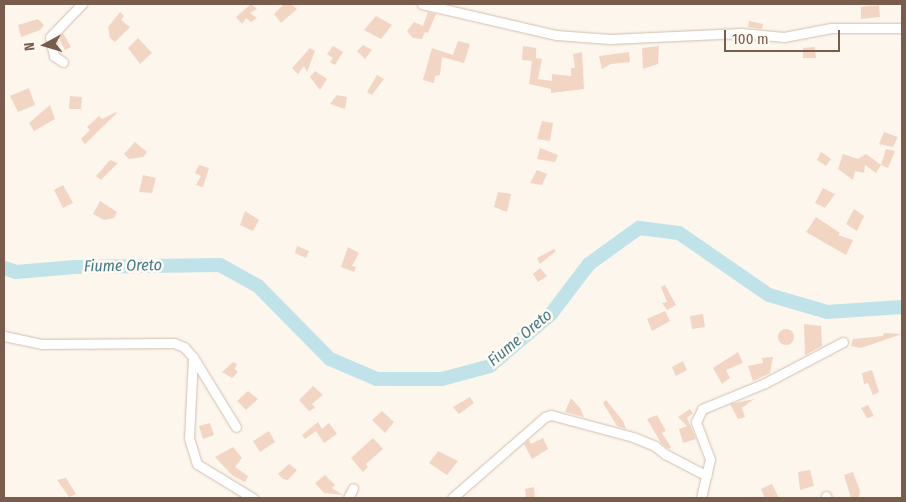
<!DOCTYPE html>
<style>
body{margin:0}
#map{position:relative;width:906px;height:502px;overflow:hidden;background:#fdf6ec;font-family:"Fira Sans Condensed",sans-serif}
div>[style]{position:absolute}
.river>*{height:14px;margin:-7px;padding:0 7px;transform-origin:7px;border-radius:7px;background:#bfe3e8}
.building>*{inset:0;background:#f3d5c3}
.round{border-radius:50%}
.roads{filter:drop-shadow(0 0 1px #d1beb0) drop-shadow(0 0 1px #d1beb0)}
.street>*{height:9px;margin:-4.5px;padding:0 4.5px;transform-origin:4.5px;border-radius:4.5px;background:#fff}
span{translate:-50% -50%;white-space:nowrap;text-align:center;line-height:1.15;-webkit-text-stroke:5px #fffaf3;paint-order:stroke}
.water-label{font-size:16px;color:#437c86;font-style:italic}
.frame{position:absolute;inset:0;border:5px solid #7a5c4d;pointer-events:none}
.north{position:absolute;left:20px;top:20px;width:50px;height:50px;-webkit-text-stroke:4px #fffaf3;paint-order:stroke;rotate:264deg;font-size:14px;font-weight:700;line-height:20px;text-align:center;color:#7a5c4d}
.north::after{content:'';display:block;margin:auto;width:18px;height:22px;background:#7a5c4d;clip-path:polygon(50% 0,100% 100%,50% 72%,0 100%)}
.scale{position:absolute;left:724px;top:30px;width:116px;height:22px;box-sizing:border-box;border:2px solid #7a5c4d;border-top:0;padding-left:6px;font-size:15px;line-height:18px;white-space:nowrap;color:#7a5c4d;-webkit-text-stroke:4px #fffaf3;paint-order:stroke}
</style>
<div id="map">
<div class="river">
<div style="left:4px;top:268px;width:13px;rotate:18deg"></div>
<div style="left:16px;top:272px;width:59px;rotate:-4.8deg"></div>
<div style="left:75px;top:267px;width:145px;rotate:-0.8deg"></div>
<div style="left:220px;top:265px;width:43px;rotate:28.9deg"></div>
<div style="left:258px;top:286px;width:103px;rotate:45.4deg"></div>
<div style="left:330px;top:359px;width:51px;rotate:23.1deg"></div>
<div style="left:377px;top:379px;width:65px"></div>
<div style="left:442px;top:379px;width:50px;rotate:-15.2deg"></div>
<div style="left:490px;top:366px;width:80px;rotate:-40.4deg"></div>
<div style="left:551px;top:314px;width:63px;rotate:-52.8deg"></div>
<div style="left:589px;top:264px;width:62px;rotate:-35.8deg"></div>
<div style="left:639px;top:228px;width:40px;rotate:7.1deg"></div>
<div style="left:679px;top:233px;width:109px;rotate:34.6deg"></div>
<div style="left:769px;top:295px;width:60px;rotate:16.3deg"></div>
<div style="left:827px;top:312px;width:75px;rotate:-3.8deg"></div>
</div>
<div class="building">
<div style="clip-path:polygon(251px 4px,257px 9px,250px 13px,257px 18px,251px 22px,246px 18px,242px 24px,236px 17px)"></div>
<div style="clip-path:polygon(284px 4px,291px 4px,297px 9px,281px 23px,274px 14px)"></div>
<div style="clip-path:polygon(879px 5px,880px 17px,861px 19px,861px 7px)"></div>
<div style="clip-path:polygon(120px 12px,124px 16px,121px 20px,130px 27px,115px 42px,110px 38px,108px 27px)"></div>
<div style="clip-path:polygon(428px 12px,436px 14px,428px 33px,425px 32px,422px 39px,413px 38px,407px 31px,414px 22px,423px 26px)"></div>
<div style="clip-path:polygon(376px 16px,392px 25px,381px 39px,364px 30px)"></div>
<div style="clip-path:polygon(38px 19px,44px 25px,40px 30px,21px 37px,18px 25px)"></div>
<div style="clip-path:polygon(749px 21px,763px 24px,762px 29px,748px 27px)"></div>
<div style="clip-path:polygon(63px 33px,71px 47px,65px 50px,58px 37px)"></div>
<div style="clip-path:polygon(138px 38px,152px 53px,140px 64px,128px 48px)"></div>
<div style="clip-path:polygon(458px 41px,470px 44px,464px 63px,442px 57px,440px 75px,435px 76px,434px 83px,423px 80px,432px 48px,453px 55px)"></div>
<div style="clip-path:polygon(363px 45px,372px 50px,365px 59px,357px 51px)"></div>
<div style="clip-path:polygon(333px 46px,343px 52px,335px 65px,330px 62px,333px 58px,327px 54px)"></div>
<div style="clip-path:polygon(523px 46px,536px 48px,536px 58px,542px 59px,538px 79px,552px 81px,552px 74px,571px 76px,571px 68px,575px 68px,573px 54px,582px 52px,584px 89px,551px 93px,551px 89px,529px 84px,532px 61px,522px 60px)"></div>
<div style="clip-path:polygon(659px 46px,658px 64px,643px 69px,642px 48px)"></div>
<div style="clip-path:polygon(815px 47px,816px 58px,803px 58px,803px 48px)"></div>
<div style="clip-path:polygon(310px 48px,315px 51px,307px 72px,304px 66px,298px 74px,292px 68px)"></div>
<div style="clip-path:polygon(629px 52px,630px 62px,611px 64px,602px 69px,599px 56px)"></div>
<div style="clip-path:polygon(315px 71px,327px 79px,320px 90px,310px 77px)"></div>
<div style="clip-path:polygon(377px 75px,384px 79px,372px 95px,367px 92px)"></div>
<div style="clip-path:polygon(29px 88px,35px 105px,18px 112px,10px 96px)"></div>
<div style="clip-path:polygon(337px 95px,347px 97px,345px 109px,330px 104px)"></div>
<div style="clip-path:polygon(70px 96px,82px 97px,81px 109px,69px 109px)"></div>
<div style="clip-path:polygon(50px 105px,55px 119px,34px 131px,29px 123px)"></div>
<div style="clip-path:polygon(116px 112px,117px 113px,85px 144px,81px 139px,90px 130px,87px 127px,99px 116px,102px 119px)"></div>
<div style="clip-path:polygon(542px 121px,553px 123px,550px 141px,537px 139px)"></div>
<div style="clip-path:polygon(884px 132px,898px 137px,893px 147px,879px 144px)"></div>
<div style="clip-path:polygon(135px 142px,147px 152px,143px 157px,129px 159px,124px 154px)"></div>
<div style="clip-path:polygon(540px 148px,558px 155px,555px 162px,537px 159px)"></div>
<div style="clip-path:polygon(886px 149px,895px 151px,888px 168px,881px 165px)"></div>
<div style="clip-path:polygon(821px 152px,831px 159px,826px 166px,817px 160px)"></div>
<div style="clip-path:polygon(843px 154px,858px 159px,866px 154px,881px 165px,876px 173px,865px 165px,864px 173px,855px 171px,853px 180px,838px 169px)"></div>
<div style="clip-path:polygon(110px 160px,118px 163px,101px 180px,96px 176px)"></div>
<div style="clip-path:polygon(199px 165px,209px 168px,203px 187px,196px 185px,201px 176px,195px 173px)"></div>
<div style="clip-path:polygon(537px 170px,547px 174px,542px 185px,530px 183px)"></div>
<div style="clip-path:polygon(143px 175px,156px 178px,152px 193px,139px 192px)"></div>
<div style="clip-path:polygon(63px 185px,73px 203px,63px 208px,54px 190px)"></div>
<div style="clip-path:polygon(823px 188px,835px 194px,825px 208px,815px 203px)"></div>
<div style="clip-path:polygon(498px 192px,511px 194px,507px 212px,494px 207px)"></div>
<div style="clip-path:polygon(100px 201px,117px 212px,114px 218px,104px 220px,93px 214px)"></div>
<div style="clip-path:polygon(854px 209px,864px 216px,857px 231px,846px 224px)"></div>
<div style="clip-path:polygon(245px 211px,259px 220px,253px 231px,240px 225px)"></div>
<div style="clip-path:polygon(816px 217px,840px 233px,838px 235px,853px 240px,846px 255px,806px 232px)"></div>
<div style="clip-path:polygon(297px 246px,309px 251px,306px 258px,295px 253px)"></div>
<div style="clip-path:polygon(348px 247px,359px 253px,352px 266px,356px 267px,354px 272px,341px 267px)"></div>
<div style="clip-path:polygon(554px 249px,556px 251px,540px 264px,537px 258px)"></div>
<div style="clip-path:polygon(540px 268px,547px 276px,538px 282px,533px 274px)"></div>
<div style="clip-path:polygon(665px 285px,676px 305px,667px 310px,662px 303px,667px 302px,661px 287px)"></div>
<div style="clip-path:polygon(665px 311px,670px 321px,652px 331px,647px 319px)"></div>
<div style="clip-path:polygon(703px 314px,705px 327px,692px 329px,690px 316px)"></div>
<div style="clip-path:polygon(804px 324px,821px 326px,822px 346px,805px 355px)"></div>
<div class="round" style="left:778px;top:329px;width:16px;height:16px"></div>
<div style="clip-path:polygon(884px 333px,902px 334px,861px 348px,851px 346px,853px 339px,883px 336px)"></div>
<div style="clip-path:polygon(738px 352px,743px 363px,726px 370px,730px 378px,722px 384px,713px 368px)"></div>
<div style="clip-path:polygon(773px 357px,770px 373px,753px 381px,748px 366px,763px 363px,762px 358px)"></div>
<div style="clip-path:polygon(683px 361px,687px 370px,676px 376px,672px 367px)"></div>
<div style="clip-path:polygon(233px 362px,237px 364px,235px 369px,238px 372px,232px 378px,222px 372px)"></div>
<div style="clip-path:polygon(872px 370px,879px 392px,873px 395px,868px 383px,864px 384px,862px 373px)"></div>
<div style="clip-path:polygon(313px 386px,323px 395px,312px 404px,315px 408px,309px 411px,299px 400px)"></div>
<div style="clip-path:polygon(248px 391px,258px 399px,246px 410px,237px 401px)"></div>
<div style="clip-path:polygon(470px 397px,474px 403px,459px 414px,453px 407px)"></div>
<div style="clip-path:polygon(571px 398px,580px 408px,584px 417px,565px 412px)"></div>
<div style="clip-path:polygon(754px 399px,742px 408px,745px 417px,738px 419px,730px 404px)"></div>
<div style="clip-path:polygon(606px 400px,623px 421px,626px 429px,617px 426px,603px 403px)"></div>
<div style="clip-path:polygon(868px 405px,874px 416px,867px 418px,861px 408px)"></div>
<div style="clip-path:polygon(690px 409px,693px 413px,687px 418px,696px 439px,683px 443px,679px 429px,687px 426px,678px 417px)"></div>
<div style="clip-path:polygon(382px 411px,394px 422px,385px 433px,372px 420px)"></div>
<div style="clip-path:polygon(657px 415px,666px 431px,662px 433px,671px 447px,669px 449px,661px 443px,647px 419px)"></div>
<div style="clip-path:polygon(318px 422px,322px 429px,329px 423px,337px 434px,324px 443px,316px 431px,305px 439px,302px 435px)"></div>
<div style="clip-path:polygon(210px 423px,214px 435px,203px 439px,199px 426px)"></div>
<div style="clip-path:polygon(269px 431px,275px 442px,260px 452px,253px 441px)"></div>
<div style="clip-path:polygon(373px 438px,383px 449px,366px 464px,368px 467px,363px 472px,351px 458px)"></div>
<div style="clip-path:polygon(543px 438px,548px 449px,532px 459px,524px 444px,529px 440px,531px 444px)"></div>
<div style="clip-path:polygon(233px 447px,242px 458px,235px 467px,248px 476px,245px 482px,233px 476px,215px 457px)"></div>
<div style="clip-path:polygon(438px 451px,458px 461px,447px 475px,429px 463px)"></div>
<div style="clip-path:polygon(289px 464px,297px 470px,288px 480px,283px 479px,278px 474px)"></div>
<div style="clip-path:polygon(810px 470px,814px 486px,800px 490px,798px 472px)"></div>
<div style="clip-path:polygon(853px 472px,860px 491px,859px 498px,851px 498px,844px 475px)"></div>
<div style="clip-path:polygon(325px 475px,335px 485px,332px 488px,343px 495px,324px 493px,315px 483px)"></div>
<div style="clip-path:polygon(66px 478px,76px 494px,69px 497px,57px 480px)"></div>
<div style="clip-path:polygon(772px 484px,779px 498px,765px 498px,761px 489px)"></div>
<div style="clip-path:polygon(534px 487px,535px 498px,526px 498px,525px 489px)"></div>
</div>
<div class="roads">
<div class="street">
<div style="left:422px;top:4px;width:138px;rotate:13deg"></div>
<div style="left:556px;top:35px;width:54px;rotate:4.2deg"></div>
<div style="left:610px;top:39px;width:131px;rotate:-2.6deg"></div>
<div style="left:741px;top:33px;width:43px;rotate:5.3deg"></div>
<div style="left:784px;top:37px;width:48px;rotate:-10.8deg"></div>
<div style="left:831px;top:28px;width:71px"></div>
<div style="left:63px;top:62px;width:11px;rotate:-146deg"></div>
<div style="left:54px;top:56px;width:19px;rotate:-102deg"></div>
<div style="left:50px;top:37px;width:46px;rotate:-45.9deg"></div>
<div style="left:4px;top:336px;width:39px;rotate:12deg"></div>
<div style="left:42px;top:344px;width:132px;rotate:-0.4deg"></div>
<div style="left:174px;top:343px;width:11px;rotate:22deg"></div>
<div style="left:184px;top:347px;width:13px;rotate:48deg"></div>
<div style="left:193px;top:357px;width:81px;rotate:92.8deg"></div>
<div style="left:189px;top:438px;width:27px;rotate:73deg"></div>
<div style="left:197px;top:464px;width:66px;rotate:31.3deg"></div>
<div style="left:193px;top:357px;width:82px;rotate:58.4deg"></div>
<div style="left:826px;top:496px;width:2px;rotate:63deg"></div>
<div style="left:348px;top:498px;width:11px;rotate:-63deg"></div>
<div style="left:452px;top:498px;width:123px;rotate:-41.1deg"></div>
<div style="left:545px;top:417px;width:6px;rotate:-18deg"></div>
<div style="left:551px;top:415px;width:85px;rotate:15deg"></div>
<div style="left:633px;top:437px;width:24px;rotate:22deg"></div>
<div style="left:655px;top:446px;width:13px;rotate:39deg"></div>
<div style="left:665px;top:454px;width:47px;rotate:27.6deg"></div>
<div style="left:701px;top:498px;width:40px;rotate:-77deg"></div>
<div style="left:710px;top:459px;width:40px;rotate:-111deg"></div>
<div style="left:696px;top:422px;width:14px;rotate:-65deg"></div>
<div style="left:702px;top:409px;width:68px;rotate:-22.4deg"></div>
<div style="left:765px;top:383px;width:88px;rotate:-27.7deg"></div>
</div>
</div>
<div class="water-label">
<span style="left:123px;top:266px;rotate:-1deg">Fiume Oreto</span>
<span style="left:520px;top:338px;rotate:-40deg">Fiume Oreto</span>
</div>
<div class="frame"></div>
<div class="north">N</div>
<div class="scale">100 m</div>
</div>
